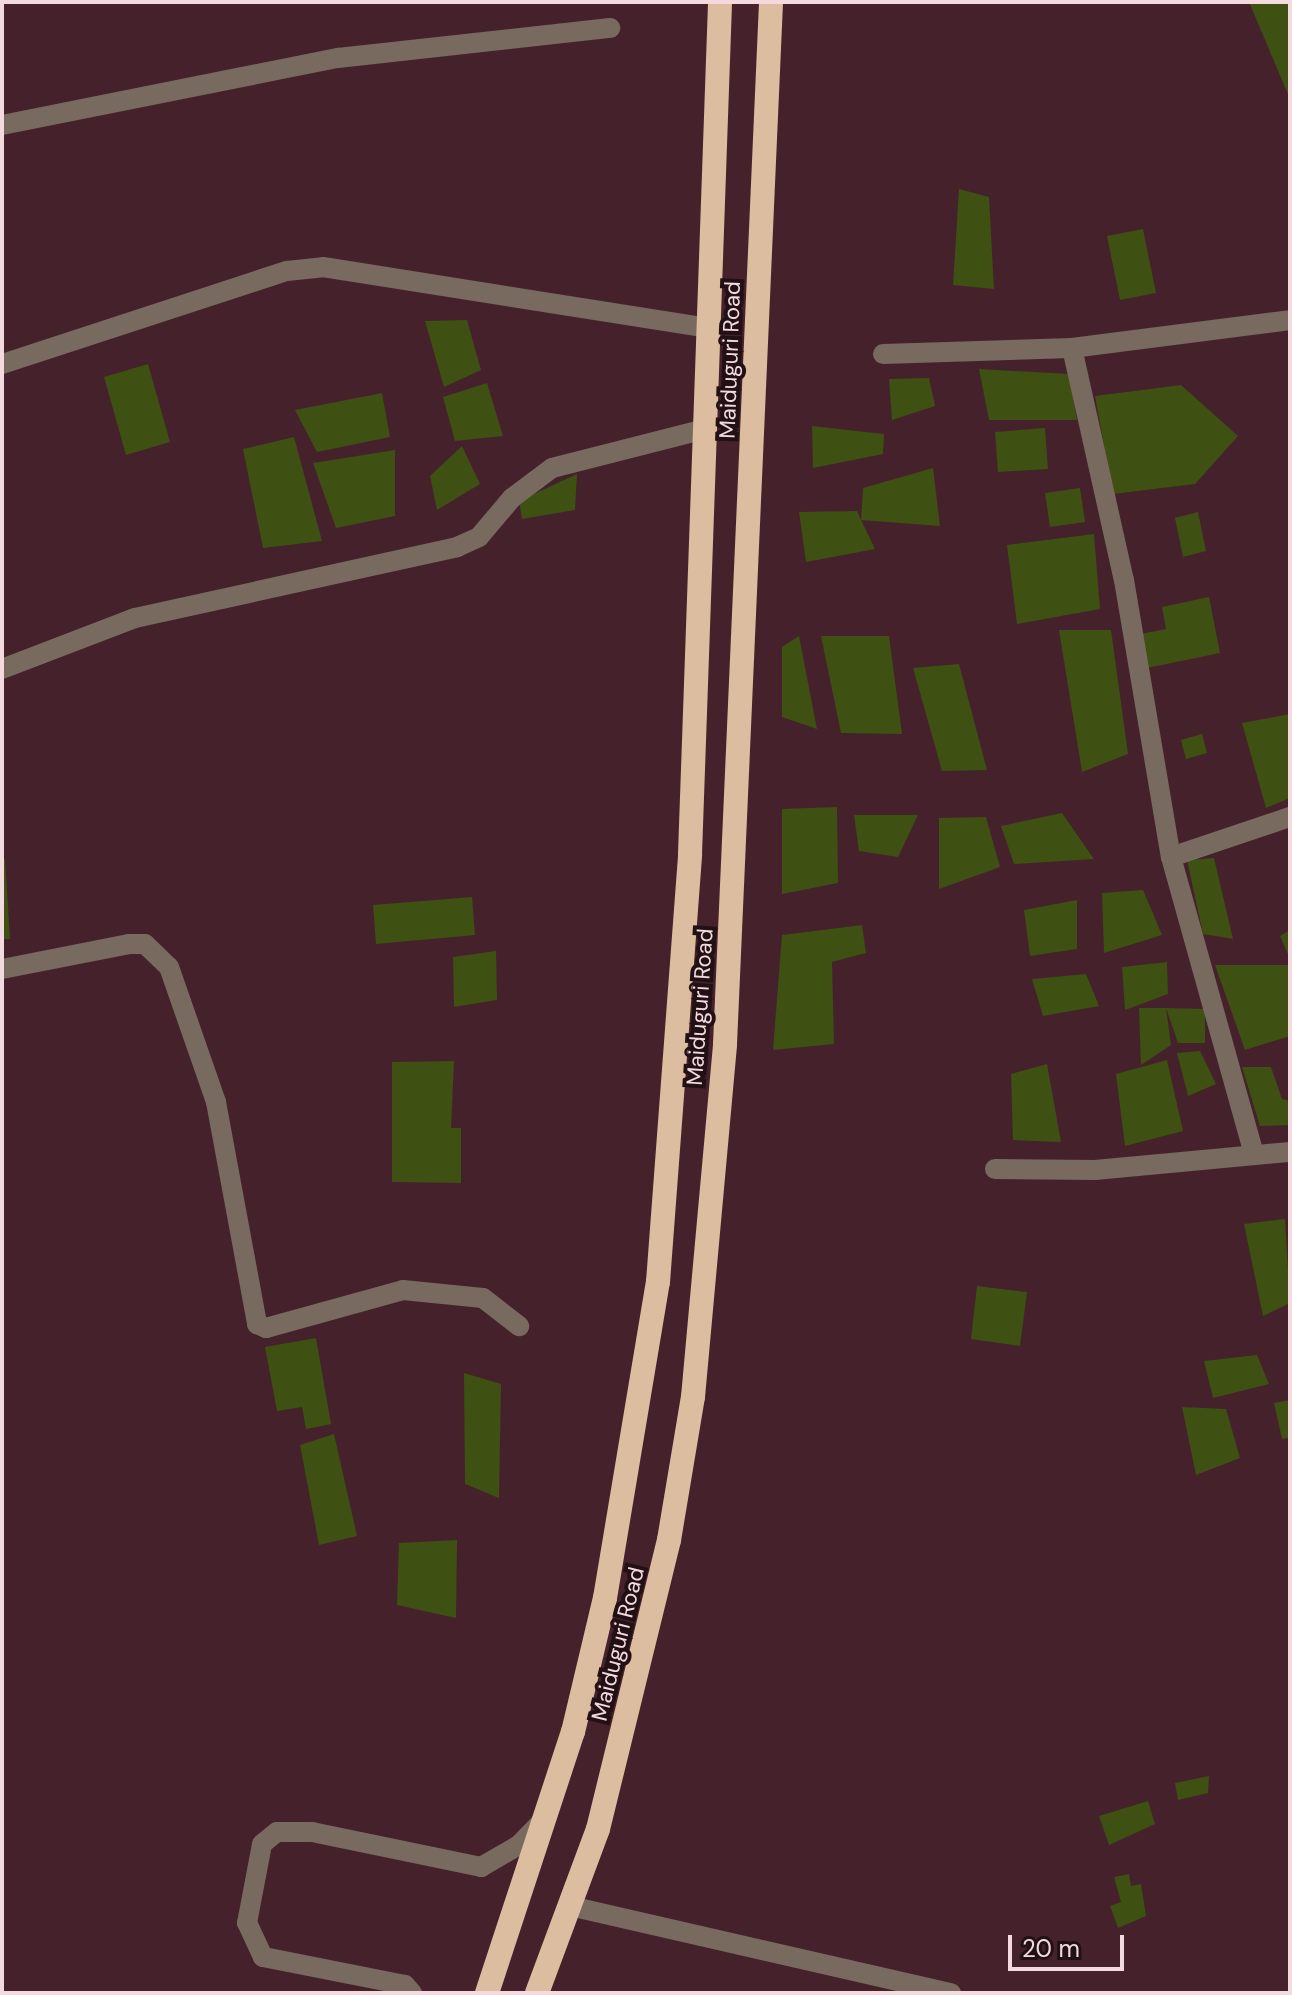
<!DOCTYPE html>
<style>
body{margin:0}
#map{position:relative;width:1292px;height:1995px;overflow:hidden;background:#45222b;font-family:"DM Sans",sans-serif}
div>[style]{position:absolute}
.building>*{inset:0;background:#3e5012}
.minor>*{height:20px;margin:-10px;padding:0 10px;transform-origin:10px;border-radius:10px;background:#786a5e}
.highway>*{height:24px;margin:-12px;padding:0 12px;transform-origin:12px;border-radius:12px;background:#ddbd9f}
span{translate:-50% -50%;white-space:nowrap;text-align:center;line-height:1.15;-webkit-text-stroke:8px #211115;paint-order:stroke}
.street-label{font-size:22px;color:#f3dadf}
.frame{position:absolute;inset:0;border:4px solid #f3dadf;pointer-events:none}
.scale{position:absolute;left:1008px;top:1935px;width:116px;height:36px;box-sizing:border-box;border:4px solid #f3dadf;border-top:0;padding-left:10px;font-size:24px;line-height:28px;white-space:nowrap;color:#f3dadf;-webkit-text-stroke:6px #211115;paint-order:stroke}
</style>
<div id="map">
<div class="building">
<div style="clip-path:polygon(1249px 2px,1290px 2px,1290px 99px)"></div>
<div style="clip-path:polygon(959px 189px,989px 197px,994px 289px,953px 285px)"></div>
<div style="clip-path:polygon(1143px 229px,1156px 293px,1120px 300px,1107px 236px)"></div>
<div style="clip-path:polygon(467px 320px,481px 370px,444px 387px,425px 321px)"></div>
<div style="clip-path:polygon(148px 364px,170px 442px,126px 455px,104px 377px)"></div>
<div style="clip-path:polygon(979px 369px,1069px 374px,1077px 420px,989px 420px)"></div>
<div style="clip-path:polygon(929px 378px,935px 406px,892px 420px,889px 379px)"></div>
<div style="clip-path:polygon(487px 383px,503px 436px,455px 441px,443px 397px)"></div>
<div style="clip-path:polygon(1181px 385px,1238px 436px,1195px 484px,1113px 494px,1095px 396px)"></div>
<div style="clip-path:polygon(382px 393px,390px 437px,317px 452px,295px 410px)"></div>
<div style="clip-path:polygon(812px 426px,884px 434px,883px 454px,813px 468px)"></div>
<div style="clip-path:polygon(1045px 428px,1048px 469px,998px 472px,995px 432px)"></div>
<div style="clip-path:polygon(294px 437px,322px 541px,263px 548px,243px 449px)"></div>
<div style="clip-path:polygon(462px 446px,480px 484px,437px 510px,430px 476px)"></div>
<div style="clip-path:polygon(395px 450px,395px 516px,336px 528px,313px 463px)"></div>
<div style="clip-path:polygon(933px 468px,940px 526px,861px 520px,875px 549px,806px 562px,799px 512px,857px 511px,861px 520px,863px 488px)"></div>
<div style="clip-path:polygon(577px 474px,575px 510px,522px 519px,519px 501px)"></div>
<div style="clip-path:polygon(1080px 488px,1085px 522px,1050px 527px,1045px 493px)"></div>
<div style="clip-path:polygon(1198px 512px,1206px 551px,1183px 557px,1175px 518px)"></div>
<div style="clip-path:polygon(1094px 534px,1100px 609px,1017px 624px,1007px 545px)"></div>
<div style="clip-path:polygon(1209px 597px,1220px 653px,1147px 668px,1141px 634px,1166px 629px,1162px 607px)"></div>
<div style="clip-path:polygon(1059px 630px,1111px 630px,1128px 754px,1082px 772px)"></div>
<div style="clip-path:polygon(799px 636px,817px 729px,782px 717px,782px 647px)"></div>
<div style="clip-path:polygon(821px 636px,889px 636px,902px 734px,841px 733px)"></div>
<div style="clip-path:polygon(959px 664px,987px 770px,942px 771px,913px 668px)"></div>
<div style="clip-path:polygon(1290px 714px,1290px 798px,1266px 808px,1242px 723px)"></div>
<div style="clip-path:polygon(1202px 734px,1207px 753px,1186px 759px,1181px 740px)"></div>
<div style="clip-path:polygon(837px 807px,838px 883px,782px 894px,782px 809px)"></div>
<div style="clip-path:polygon(1062px 813px,1094px 859px,1014px 864px,1001px 826px)"></div>
<div style="clip-path:polygon(854px 815px,918px 815px,898px 857px,859px 851px)"></div>
<div style="clip-path:polygon(986px 817px,1000px 867px,939px 889px,939px 818px)"></div>
<div style="clip-path:polygon(1214px 858px,1233px 939px,1203px 934px,1187px 860px)"></div>
<div style="clip-path:polygon(2px 859px,5px 859px,10px 939px,2px 939px)"></div>
<div style="clip-path:polygon(1143px 890px,1162px 935px,1104px 953px,1102px 893px)"></div>
<div style="clip-path:polygon(472px 897px,475px 935px,376px 944px,373px 905px)"></div>
<div style="clip-path:polygon(1077px 900px,1077px 949px,1030px 956px,1024px 910px)"></div>
<div style="clip-path:polygon(862px 925px,866px 953px,832px 962px,834px 1044px,773px 1050px,782px 935px)"></div>
<div style="clip-path:polygon(1290px 930px,1290px 959px,1280px 936px)"></div>
<div style="clip-path:polygon(496px 951px,497px 1000px,454px 1007px,453px 957px)"></div>
<div style="clip-path:polygon(1167px 962px,1168px 994px,1125px 1010px,1122px 967px)"></div>
<div style="clip-path:polygon(1215px 965px,1290px 965px,1290px 1036px,1245px 1050px)"></div>
<div style="clip-path:polygon(1086px 974px,1099px 1006px,1043px 1016px,1032px 979px)"></div>
<div style="clip-path:polygon(1139px 1008px,1166px 1008px,1205px 1009px,1205px 1043px,1178px 1043px,1166px 1008px,1171px 1045px,1141px 1065px)"></div>
<div style="clip-path:polygon(1200px 1051px,1216px 1084px,1188px 1096px,1177px 1053px)"></div>
<div style="clip-path:polygon(1167px 1060px,1183px 1131px,1125px 1146px,1116px 1074px)"></div>
<div style="clip-path:polygon(454px 1061px,451px 1128px,461px 1128px,461px 1183px,392px 1182px,392px 1062px)"></div>
<div style="clip-path:polygon(1047px 1064px,1061px 1142px,1013px 1140px,1011px 1074px)"></div>
<div style="clip-path:polygon(1242px 1067px,1271px 1067px,1282px 1099px,1290px 1101px,1290px 1125px,1260px 1126px)"></div>
<div style="clip-path:polygon(1285px 1219px,1290px 1303px,1263px 1316px,1244px 1224px)"></div>
<div style="clip-path:polygon(977px 1286px,1027px 1292px,1020px 1346px,971px 1339px)"></div>
<div style="clip-path:polygon(316px 1338px,331px 1424px,306px 1429px,302px 1407px,277px 1411px,265px 1347px)"></div>
<div style="clip-path:polygon(1257px 1355px,1269px 1384px,1213px 1398px,1204px 1361px)"></div>
<div style="clip-path:polygon(464px 1373px,501px 1384px,499px 1498px,465px 1484px)"></div>
<div style="clip-path:polygon(1290px 1400px,1290px 1438px,1282px 1439px,1274px 1403px)"></div>
<div style="clip-path:polygon(1182px 1407px,1226px 1409px,1240px 1458px,1196px 1475px)"></div>
<div style="clip-path:polygon(334px 1434px,357px 1536px,319px 1545px,300px 1445px)"></div>
<div style="clip-path:polygon(457px 1540px,456px 1618px,397px 1605px,399px 1543px)"></div>
<div style="clip-path:polygon(1209px 1776px,1208px 1793px,1178px 1800px,1175px 1783px)"></div>
<div style="clip-path:polygon(1148px 1801px,1155px 1824px,1109px 1845px,1099px 1816px)"></div>
<div style="clip-path:polygon(1129px 1874px,1131px 1886px,1141px 1884px,1146px 1916px,1118px 1928px,1110px 1906px,1121px 1902px,1114px 1877px)"></div>
</div>
<div class="minor">
<div style="left:2px;top:125px;width:343px;rotate:-11.3deg"></div>
<div style="left:338px;top:58px;width:274px;rotate:-6.3deg"></div>
<div style="left:1072px;top:348px;width:238px;rotate:77.4deg"></div>
<div style="left:1124px;top:580px;width:281px;rotate:80.4deg"></div>
<div style="left:1171px;top:857px;width:308px;rotate:74.4deg"></div>
<div style="left:883px;top:354px;width:189px;rotate:-1.8deg"></div>
<div style="left:1072px;top:348px;width:220px;rotate:-7.3deg"></div>
<div style="left:2px;top:364px;width:300px;rotate:-18.1deg"></div>
<div style="left:287px;top:271px;width:36px;rotate:-6deg"></div>
<div style="left:323px;top:267px;width:388px;rotate:9deg"></div>
<div style="left:2px;top:669px;width:142px;rotate:-21deg"></div>
<div style="left:135px;top:618px;width:330px;rotate:-12.4deg"></div>
<div style="left:457px;top:547px;width:24px;rotate:-24deg"></div>
<div style="left:479px;top:537px;width:51px;rotate:-49.8deg"></div>
<div style="left:512px;top:498px;width:50px;rotate:-36.9deg"></div>
<div style="left:552px;top:468px;width:158px;rotate:-14.3deg"></div>
<div style="left:1171px;top:857px;width:126px;rotate:-18.6deg"></div>
<div style="left:2px;top:969px;width:129px;rotate:-11.1deg"></div>
<div style="left:129px;top:944px;width:16px"></div>
<div style="left:145px;top:944px;width:33px;rotate:44deg"></div>
<div style="left:169px;top:967px;width:143px;rotate:70.8deg"></div>
<div style="left:216px;top:1102px;width:226px;rotate:79.5deg"></div>
<div style="left:257px;top:1324px;width:10px;rotate:24deg"></div>
<div style="left:266px;top:1328px;width:142px;rotate:-15.5deg"></div>
<div style="left:403px;top:1290px;width:80px;rotate:5.7deg"></div>
<div style="left:483px;top:1298px;width:46px;rotate:37.9deg"></div>
<div style="left:995px;top:1169px;width:100px;rotate:0.6deg"></div>
<div style="left:1095px;top:1170px;width:196px;rotate:-5.3deg"></div>
<div style="left:570px;top:1906px;width:391px;rotate:12.9deg"></div>
<div style="left:412px;top:1993px;width:11px;rotate:-131deg"></div>
<div style="left:405px;top:1985px;width:145px;rotate:-168.8deg"></div>
<div style="left:263px;top:1957px;width:38px;rotate:-115deg"></div>
<div style="left:247px;top:1923px;width:80px;rotate:-79.2deg"></div>
<div style="left:262px;top:1844px;width:19px;rotate:-39deg"></div>
<div style="left:277px;top:1832px;width:35px"></div>
<div style="left:312px;top:1832px;width:173px;rotate:11.7deg"></div>
<div style="left:481px;top:1867px;width:44px;rotate:-30.1deg"></div>
<div style="left:519px;top:1845px;width:35px;rotate:-46deg"></div>
</div>
<div class="highway">
<div style="left:487px;top:1993px;width:275px;rotate:-71.8deg"></div>
<div style="left:573px;top:1732px;width:138px;rotate:-76.6deg"></div>
<div style="left:605px;top:1598px;width:320px;rotate:-80.5deg"></div>
<div style="left:658px;top:1282px;width:429px;rotate:-85.7deg"></div>
<div style="left:690px;top:854px;width:853px;rotate:-87.98deg"></div>
<div style="left:537px;top:1993px;width:175px;rotate:-69.6deg"></div>
<div style="left:598px;top:1829px;width:298px;rotate:-76.2deg"></div>
<div style="left:669px;top:1540px;width:145px;rotate:-80.5deg"></div>
<div style="left:693px;top:1397px;width:354px;rotate:-84.8deg"></div>
<div style="left:725px;top:1044px;width:1043px;rotate:-87.47deg"></div>
</div>
<div class="street-label">
<span style="left:730px;top:360px;rotate:-88deg">Maiduguri Road</span>
<span style="left:700px;top:1007px;rotate:-86deg">Maiduguri Road</span>
<span style="left:618px;top:1644px;rotate:-76deg">Maiduguri Road</span>
</div>
<div class="frame"></div>
<div class="scale">20 m</div>
</div>
